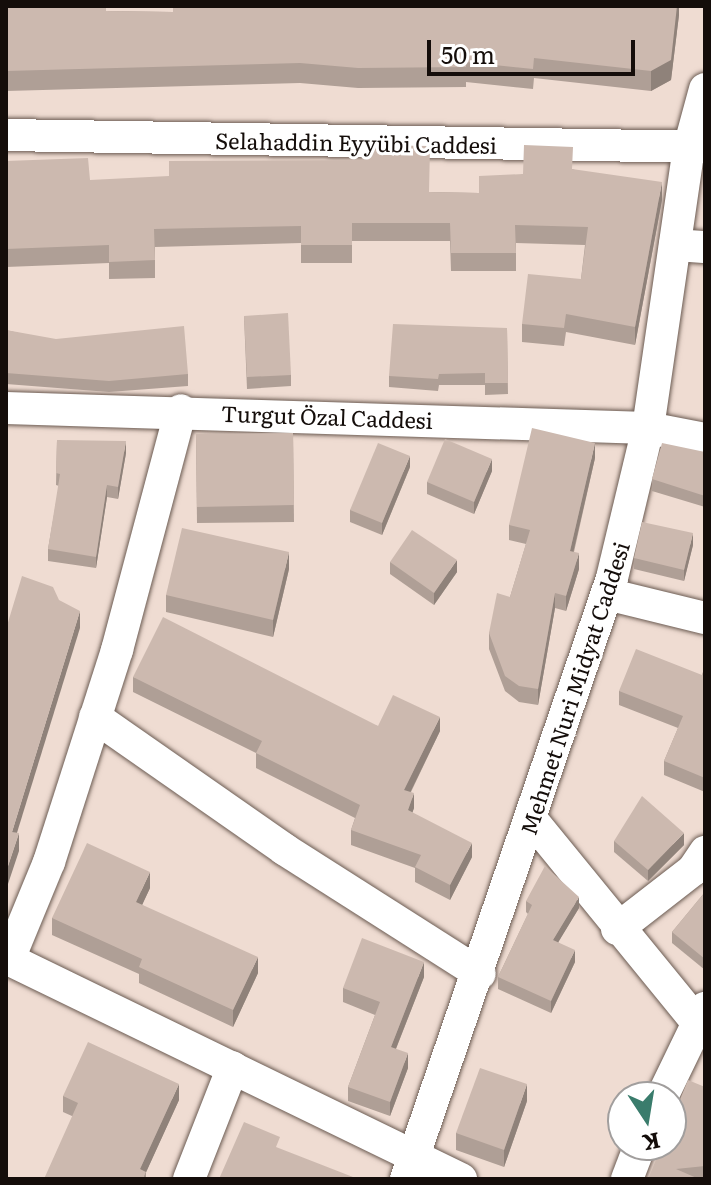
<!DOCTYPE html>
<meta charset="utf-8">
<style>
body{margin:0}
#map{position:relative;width:711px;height:1185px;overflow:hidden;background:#efdcd2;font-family:Literata,serif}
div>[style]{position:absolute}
.roads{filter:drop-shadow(0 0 2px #6b5b52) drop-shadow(0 0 2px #6b5b52)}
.minor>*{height:32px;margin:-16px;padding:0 16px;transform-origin:16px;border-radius:16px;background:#fff}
.wall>*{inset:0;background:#af9f96}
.shaded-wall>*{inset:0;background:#8f827a}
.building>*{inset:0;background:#ccb9af}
span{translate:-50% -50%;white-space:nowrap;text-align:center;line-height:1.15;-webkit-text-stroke:6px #fff;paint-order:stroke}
.street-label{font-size:22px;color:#140d0a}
.frame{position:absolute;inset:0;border:8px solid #140d0a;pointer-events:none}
.north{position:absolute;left:607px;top:1081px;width:80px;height:80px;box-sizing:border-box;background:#fff;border:2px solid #a19e9d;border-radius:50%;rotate:168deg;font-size:22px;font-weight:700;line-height:32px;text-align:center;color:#140d0a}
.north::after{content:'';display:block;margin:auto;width:28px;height:36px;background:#3a7c6c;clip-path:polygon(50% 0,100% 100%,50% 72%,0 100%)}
.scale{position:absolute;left:427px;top:40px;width:208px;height:36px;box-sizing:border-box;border:4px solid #140d0a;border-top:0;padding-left:10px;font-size:24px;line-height:28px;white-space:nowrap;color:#140d0a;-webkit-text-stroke:6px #fff;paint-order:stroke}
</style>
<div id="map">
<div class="roads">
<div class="minor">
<div style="left:6px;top:135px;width:699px;rotate:0.98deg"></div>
<div style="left:675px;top:245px;width:30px;rotate:4deg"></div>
<div style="left:6px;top:408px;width:642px;rotate:1.78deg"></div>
<div style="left:648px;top:428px;width:58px;rotate:10.9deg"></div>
<div style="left:607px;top:594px;width:101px;rotate:13.8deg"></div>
<div style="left:95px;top:717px;width:231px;rotate:34.9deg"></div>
<div style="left:284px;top:849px;width:232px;rotate:32.5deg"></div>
<div style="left:532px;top:820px;width:258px;rotate:50.8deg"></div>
<div style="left:617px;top:929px;width:96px;rotate:-37.8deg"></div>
<div style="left:693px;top:870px;width:22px;rotate:-56deg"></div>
<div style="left:6px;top:958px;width:506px;rotate:25.91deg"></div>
<div style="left:9px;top:959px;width:105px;rotate:-67.6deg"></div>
<div style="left:49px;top:862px;width:223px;rotate:-72.2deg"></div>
<div style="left:117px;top:650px;width:248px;rotate:-75.1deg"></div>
<div style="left:662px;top:1097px;width:99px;rotate:-64.2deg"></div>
<div style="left:189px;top:1179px;width:120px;rotate:-68.6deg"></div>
<div style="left:406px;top:1179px;width:635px;rotate:-71.08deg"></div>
<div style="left:612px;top:578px;width:154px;rotate:-76.5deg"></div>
<div style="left:648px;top:428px;width:283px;rotate:-81.7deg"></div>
<div style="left:689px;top:148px;width:61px;rotate:-74.8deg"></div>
<div style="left:627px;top:1179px;width:36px;rotate:-69deg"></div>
</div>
</div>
<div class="wall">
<div style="clip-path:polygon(6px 6px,106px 11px,173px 12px,679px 6px,679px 15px,671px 80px,651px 91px,534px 78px,533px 89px,466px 82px,466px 87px,358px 88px,300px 83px,6px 91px)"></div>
<div style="clip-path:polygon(6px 161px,90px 180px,429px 192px,479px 193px,523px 174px,572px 169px,662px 200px,635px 345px,566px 332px,564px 346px,522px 342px,522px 324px,581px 279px,585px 245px,516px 243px,516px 271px,451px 271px,450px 241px,352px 241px,352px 263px,301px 263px,301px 243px,155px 247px,155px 278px,109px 279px,109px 263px,6px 267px)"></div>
<div style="clip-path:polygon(244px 316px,291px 375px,291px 386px,247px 389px)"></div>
<div style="clip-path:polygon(507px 328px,508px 394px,485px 395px,485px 385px,439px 385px,438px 391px,389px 387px,389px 376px)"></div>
<div style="clip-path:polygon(6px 330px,188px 374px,188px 386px,109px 392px,6px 384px)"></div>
<div style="clip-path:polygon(293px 433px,294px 522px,197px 523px,196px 434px)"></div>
<div style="clip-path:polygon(57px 440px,126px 453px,118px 499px,107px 497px,96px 568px,48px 561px,48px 549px,59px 486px,56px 485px)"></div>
<div style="clip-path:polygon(705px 452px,705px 507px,652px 491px,652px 479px)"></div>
<div style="clip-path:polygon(595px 458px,574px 552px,579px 569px,566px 611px,555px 608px,538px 705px,519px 702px,505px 691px,489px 649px,489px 633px,510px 597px,526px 544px,509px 540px,509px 525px)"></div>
<div style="clip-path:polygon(410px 467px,382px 535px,350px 522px,350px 510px)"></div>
<div style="clip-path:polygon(492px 471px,474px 514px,427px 494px,427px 482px)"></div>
<div style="clip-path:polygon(693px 545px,684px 581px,634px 569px,634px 558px)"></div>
<div style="clip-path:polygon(390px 562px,457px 572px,434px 605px,390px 574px)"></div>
<div style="clip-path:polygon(289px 569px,273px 637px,166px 612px,166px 595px)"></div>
<div style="clip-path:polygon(705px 666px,705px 792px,664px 775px,664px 761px,678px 728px,619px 705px,619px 691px,702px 675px)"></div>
<div style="clip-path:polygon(133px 677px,378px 726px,440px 731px,411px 792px,414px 808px,412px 813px,472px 857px,450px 900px,415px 882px,415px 868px,351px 845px,351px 830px,355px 818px,256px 768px,256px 753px,133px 692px)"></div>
<div style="clip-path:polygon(614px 841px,684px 845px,648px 881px,614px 852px)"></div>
<div style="clip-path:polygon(150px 888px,142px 905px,258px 973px,233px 1027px,139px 983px,139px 974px,52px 935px,52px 918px)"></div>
<div style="clip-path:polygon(705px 892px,705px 970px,672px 943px,672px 932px)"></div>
<div style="clip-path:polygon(526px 901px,579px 908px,558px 942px,575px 962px,551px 1013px,498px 989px,498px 977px,528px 914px,526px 912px)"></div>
<div style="clip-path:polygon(424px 977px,396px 1049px,408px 1068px,390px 1116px,348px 1101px,348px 1087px,375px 1015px,343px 1002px,343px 988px)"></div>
<div style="clip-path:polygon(705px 1087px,705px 1179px,648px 1179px)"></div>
<div style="clip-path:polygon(63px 1096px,179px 1100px,146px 1172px,146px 1179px,72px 1116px,63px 1112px)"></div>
<div style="clip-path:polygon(527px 1101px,504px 1167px,456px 1150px,456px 1133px)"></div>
</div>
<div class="shaded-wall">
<div style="clip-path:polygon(677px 6px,679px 6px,679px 15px,671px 80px,651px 91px,651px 71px)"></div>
<div style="clip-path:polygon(662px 182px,662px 200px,635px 345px,635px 327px)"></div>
<div style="clip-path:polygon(126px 441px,126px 453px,118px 499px,118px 487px)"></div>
<div style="clip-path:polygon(595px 443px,595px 458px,570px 566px,570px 551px)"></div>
<div style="clip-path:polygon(410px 456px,410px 467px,382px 535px,382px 523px)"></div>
<div style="clip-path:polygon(492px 459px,492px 471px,474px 514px,474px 502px)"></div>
<div style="clip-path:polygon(107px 485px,107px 497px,96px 568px,96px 557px)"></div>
<div style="clip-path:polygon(693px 533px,693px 545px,684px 581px,684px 570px)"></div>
<div style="clip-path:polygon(289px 552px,289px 569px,273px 637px,273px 620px)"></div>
<div style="clip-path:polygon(579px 553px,579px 569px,566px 611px,566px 596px)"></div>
<div style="clip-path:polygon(457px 560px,457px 572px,434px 605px,434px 593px)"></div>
<div style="clip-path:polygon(555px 593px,555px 608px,538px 705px,538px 689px)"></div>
<div style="clip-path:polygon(80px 611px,80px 628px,12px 849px,12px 832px)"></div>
<div style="clip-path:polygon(440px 717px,440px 731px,404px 805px,404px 790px)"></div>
<div style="clip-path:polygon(414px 793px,414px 808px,408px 825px,408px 810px)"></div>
<div style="clip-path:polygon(19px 833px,19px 851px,6px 890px,6px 872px)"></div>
<div style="clip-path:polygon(684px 833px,684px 845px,648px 881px,648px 870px)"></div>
<div style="clip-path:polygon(472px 843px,472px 857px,450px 900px,450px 885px)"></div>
<div style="clip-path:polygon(150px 872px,150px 888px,136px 918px,136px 902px)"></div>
<div style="clip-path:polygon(579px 897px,579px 908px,553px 951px,553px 940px)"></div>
<div style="clip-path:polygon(575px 950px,575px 962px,551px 1013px,551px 1001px)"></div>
<div style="clip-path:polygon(258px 957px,258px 973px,233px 1027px,233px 1010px)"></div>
<div style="clip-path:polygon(424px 962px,424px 977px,391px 1061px,391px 1047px)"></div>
<div style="clip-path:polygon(408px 1053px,408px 1068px,390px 1116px,390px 1102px)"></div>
<div style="clip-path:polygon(179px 1084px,179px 1100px,143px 1179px,140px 1169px)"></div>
<div style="clip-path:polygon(527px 1084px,527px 1101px,504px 1167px,504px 1150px)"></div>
</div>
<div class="building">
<div style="clip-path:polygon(6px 6px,106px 6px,106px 11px,173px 12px,173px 6px,677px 6px,671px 60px,651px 71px,534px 58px,533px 69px,466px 62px,466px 67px,358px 68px,300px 63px,6px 71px)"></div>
<div style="clip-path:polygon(368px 145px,430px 146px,429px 192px,479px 193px,479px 176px,523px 174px,524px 145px,573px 147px,572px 169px,662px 182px,635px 327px,566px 314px,564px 328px,522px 324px,528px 274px,581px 279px,588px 227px,515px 225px,516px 253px,451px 253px,450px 223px,352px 223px,352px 245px,301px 245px,301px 226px,154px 229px,155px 260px,109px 262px,109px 245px,6px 249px,6px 161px,88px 158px,90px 180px,169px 176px,169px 161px,368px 160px)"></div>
<div style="clip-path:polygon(288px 313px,291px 375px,247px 377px,244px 316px)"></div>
<div style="clip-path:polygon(393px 324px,507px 328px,508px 383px,485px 383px,485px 373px,439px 374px,438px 379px,389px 376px)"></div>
<div style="clip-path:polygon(184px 326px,188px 374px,109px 381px,6px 373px,6px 330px,56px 339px)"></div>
<div style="clip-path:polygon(532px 428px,595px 443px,570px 551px,579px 553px,566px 596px,555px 593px,538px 689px,519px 686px,505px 676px,489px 633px,497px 593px,510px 597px,530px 530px,509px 525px)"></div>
<div style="clip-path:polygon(293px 433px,294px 505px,197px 507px,196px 434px)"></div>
<div style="clip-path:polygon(445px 439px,492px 459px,474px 502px,427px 482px)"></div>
<div style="clip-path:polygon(57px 440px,126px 441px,118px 487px,107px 485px,96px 557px,48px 549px,60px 474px,56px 473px)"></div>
<div style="clip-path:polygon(378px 443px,410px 456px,382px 523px,350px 510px)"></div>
<div style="clip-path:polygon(662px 443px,705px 452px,705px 496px,652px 479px)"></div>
<div style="clip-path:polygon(642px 522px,693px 533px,684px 570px,634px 558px)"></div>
<div style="clip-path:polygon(182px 528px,289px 552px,273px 620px,166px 595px)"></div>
<div style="clip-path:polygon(412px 530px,457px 560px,434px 593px,390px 562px)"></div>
<div style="clip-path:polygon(22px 576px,53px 587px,59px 600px,80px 611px,12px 832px,19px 833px,6px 872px,6px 629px)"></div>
<div style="clip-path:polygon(163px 617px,378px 726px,393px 695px,440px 717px,404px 790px,414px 793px,408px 810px,472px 843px,450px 885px,415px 867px,421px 855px,351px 830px,360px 805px,256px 753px,262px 741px,133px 677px)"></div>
<div style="clip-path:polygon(636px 649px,702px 675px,705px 666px,705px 778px,664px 761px,683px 716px,619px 691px)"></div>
<div style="clip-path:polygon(642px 796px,684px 833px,648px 870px,614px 841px)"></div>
<div style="clip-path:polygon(87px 843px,150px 872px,136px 902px,258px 957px,233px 1010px,139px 967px,142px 959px,52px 918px)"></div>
<div style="clip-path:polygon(545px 866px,579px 897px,553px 940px,575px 950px,551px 1001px,498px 977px,532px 905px,526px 901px)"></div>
<div style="clip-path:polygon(705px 892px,705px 959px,672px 932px)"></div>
<div style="clip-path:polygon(362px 938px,424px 962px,391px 1047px,408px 1053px,390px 1102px,348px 1087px,380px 1002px,343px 988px)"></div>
<div style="clip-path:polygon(88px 1042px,179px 1084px,140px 1169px,146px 1172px,143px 1179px,44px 1179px,78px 1103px,63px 1096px)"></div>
<div style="clip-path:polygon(480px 1068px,527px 1084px,504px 1150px,456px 1133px)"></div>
<div style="clip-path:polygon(688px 1080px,705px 1087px,705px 1166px,676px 1169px,699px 1179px,648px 1179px,662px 1145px,671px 1145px,671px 1122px)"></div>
<div style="clip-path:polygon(244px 1122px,280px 1137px,276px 1147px,353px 1177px,352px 1179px,219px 1179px)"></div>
</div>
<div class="street-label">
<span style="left:356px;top:142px;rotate:1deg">Selahaddin Eyyübi Caddesi</span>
<span style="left:327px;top:416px;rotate:2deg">Turgut Özal Caddesi</span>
<span style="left:574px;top:688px;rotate:-72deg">Mehmet Nuri Midyat Caddesi</span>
</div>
<div class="frame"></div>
<div class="north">K</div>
<div class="scale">50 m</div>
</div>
